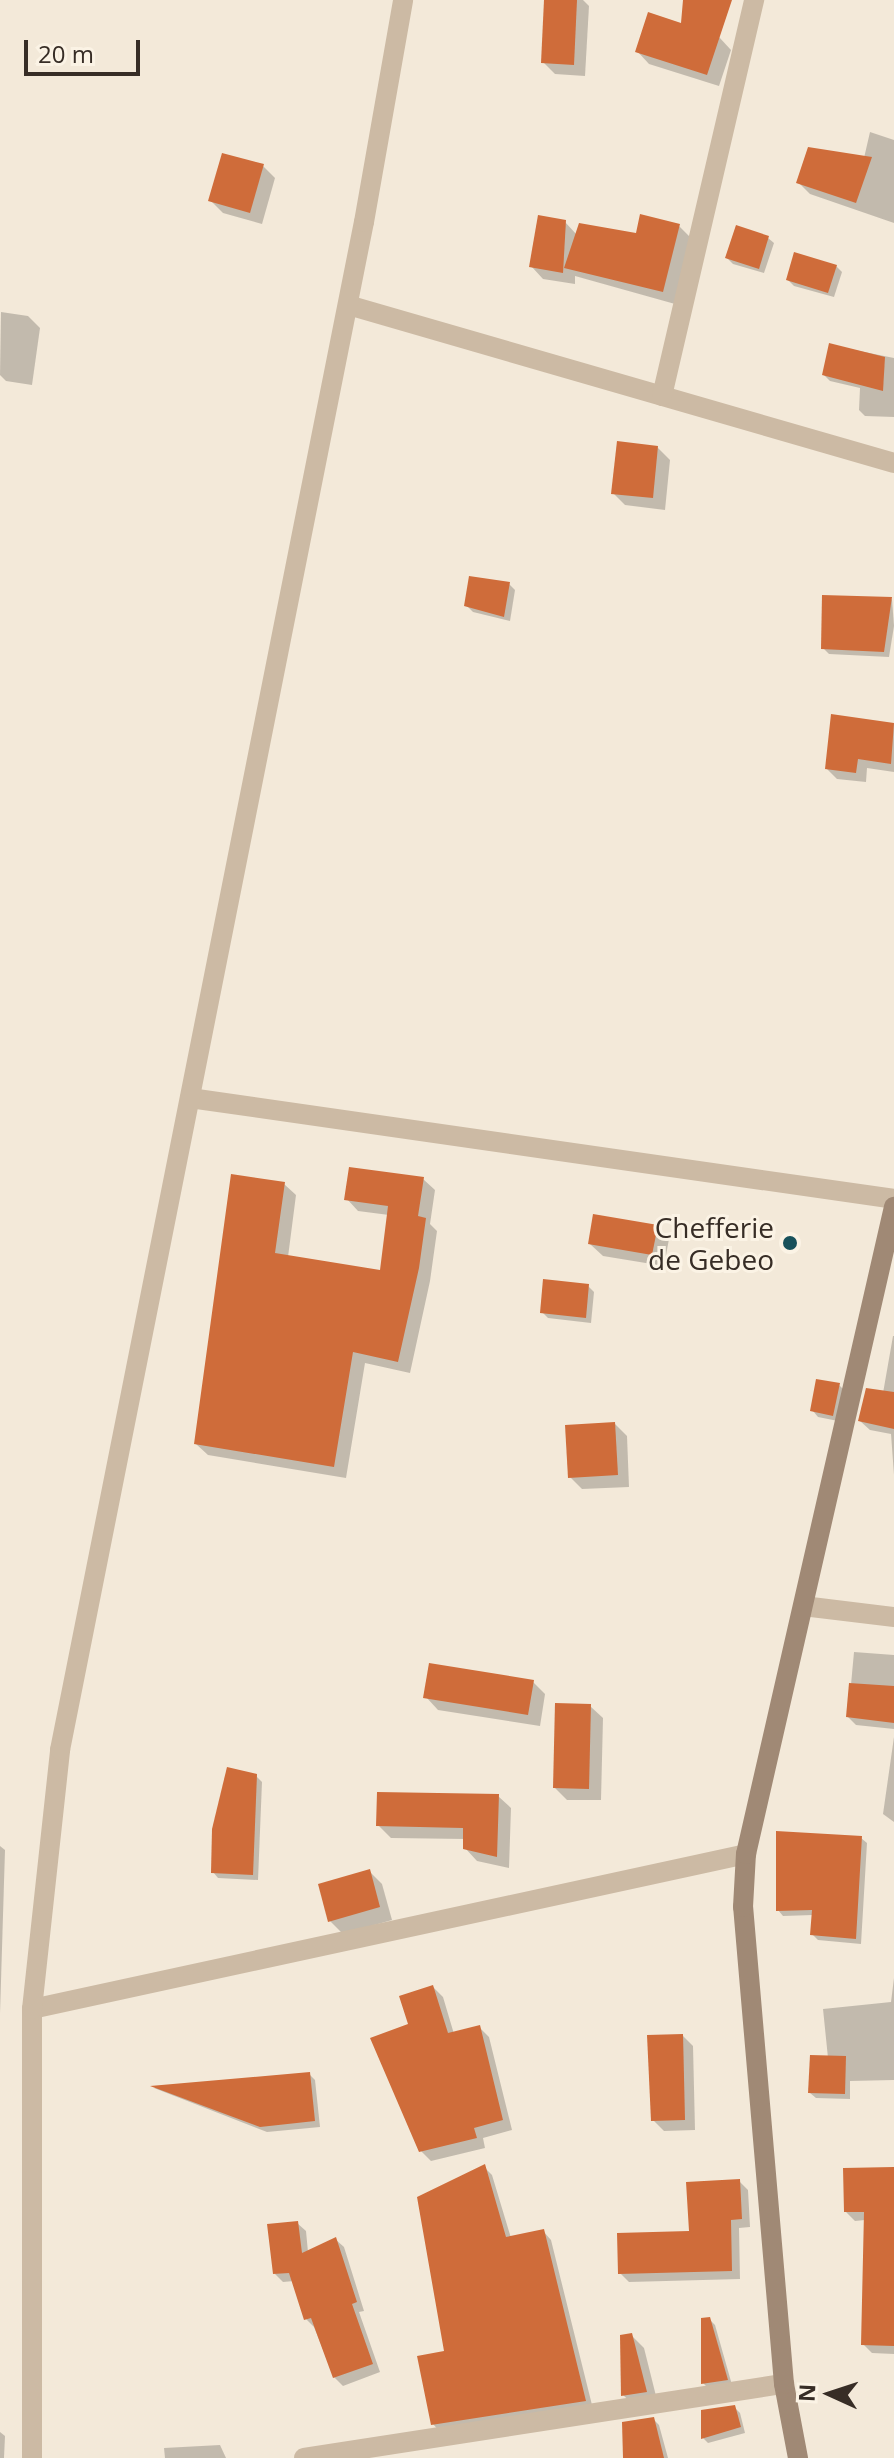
<!DOCTYPE html>
<style>
body{margin:0}
#map{position:relative;width:894px;height:2458px;overflow:hidden;background:#f3e9d9;font-family:"Open Sans",sans-serif}
div>[style]{position:absolute}
.shadow>*{inset:0;background:#0003}
.building>*{inset:0;background:#cf6c3a}
.street>*{height:20px;margin:-10px;padding:0 10px;transform-origin:10px;border-radius:10px;background:#ccbaa4}
.secondary>*{height:20px;margin:-10px;padding:0 10px;transform-origin:10px;border-radius:10px;background:#a08975}
.dots>*{width:22px;height:22px;translate:-50% -50%;box-sizing:border-box;border:4px solid #fbf3e5;border-radius:50%}
span{translate:-50% -50%;white-space:nowrap;text-align:center;line-height:1.15;-webkit-text-stroke:6px #fbf3e5;paint-order:stroke}
.poi-label{font-size:28px;color:#372d26}
.right{translate:-100% -50%;text-align:right}
.north{position:absolute;left:790px;top:2354px;width:80px;height:80px;-webkit-text-stroke:6px #fbf3e5;paint-order:stroke;rotate:273deg;font-size:22px;font-weight:700;line-height:32px;text-align:center;color:#372d26}
.north::after{content:'';display:block;margin:auto;width:28px;height:36px;background:#372d26;clip-path:polygon(50% 0,100% 100%,50% 72%,0 100%)}
.scale{position:absolute;left:24px;top:40px;width:116px;height:36px;box-sizing:border-box;border:4px solid #372d26;border-top:0;padding-left:10px;font-size:24px;line-height:28px;white-space:nowrap;color:#372d26;-webkit-text-stroke:6px #fbf3e5;paint-order:stroke}
</style>
<div id="map">
<div class="shadow">
<div style="clip-path:polygon(546px 0,583px 0,589px 6px,585px 76px,555px 74px,543px 62px)"></div>
<div style="clip-path:polygon(719px 37px,731px 50px,719px 86px,649px 64px,637px 51px)"></div>
<div style="clip-path:polygon(870px 132px,894px 140px,894px 223px,810px 194px,798px 182px,864px 158px)"></div>
<div style="clip-path:polygon(263px 166px,275px 178px,262px 224px,223px 213px,211px 201px)"></div>
<div style="clip-path:polygon(565px 222px,577px 235px,637px 235px,678px 225px,691px 238px,675px 304px,575px 276px,575px 284px,543px 279px,531px 266px)"></div>
<div style="clip-path:polygon(768px 238px,774px 243px,764px 273px,733px 264px,727px 258px)"></div>
<div style="clip-path:polygon(836px 266px,842px 272px,834px 297px,794px 286px,788px 280px)"></div>
<div style="clip-path:polygon(1px 312px,28px 316px,40px 328px,32px 385px,6px 381px,0 375px)"></div>
<div style="clip-path:polygon(830px 345px,894px 358px,894px 417px,865px 416px,859px 410px,860px 388px,830px 381px,824px 375px)"></div>
<div style="clip-path:polygon(657px 447px,670px 460px,665px 510px,625px 505px,613px 493px)"></div>
<div style="clip-path:polygon(509px 584px,515px 590px,510px 621px,473px 612px,467px 606px)"></div>
<div style="clip-path:polygon(892px 599px,894px 626px,889px 657px,829px 654px,823px 648px)"></div>
<div style="clip-path:polygon(832px 717px,894px 724px,894px 772px,867px 768px,866px 782px,837px 779px,827px 769px)"></div>
<div style="clip-path:polygon(423px 1179px,435px 1190px,430px 1224px,437px 1231px,430px 1281px,410px 1373px,365px 1363px,346px 1478px,208px 1455px,196px 1444px,284px 1184px,296px 1195px,288px 1257px,381px 1272px,389px 1215px,358px 1211px,347px 1199px)"></div>
<div style="clip-path:polygon(657px 1226px,669px 1239px,664px 1266px,603px 1256px,590px 1244px)"></div>
<div style="clip-path:polygon(588px 1286px,594px 1292px,591px 1323px,548px 1318px,542px 1312px)"></div>
<div style="clip-path:polygon(893px 1336px,894px 1336px,894px 1475px,891px 1434px,870px 1430px,860px 1421px,883px 1393px)"></div>
<div style="clip-path:polygon(839px 1385px,845px 1391px,838px 1421px,818px 1417px,813px 1411px)"></div>
<div style="clip-path:polygon(615px 1424px,627px 1436px,629px 1487px,582px 1489px,570px 1477px)"></div>
<div style="clip-path:polygon(854px 1652px,894px 1655px,894px 1729px,856px 1725px,848px 1717px)"></div>
<div style="clip-path:polygon(533px 1682px,545px 1694px,540px 1726px,438px 1710px,426px 1697px)"></div>
<div style="clip-path:polygon(590px 1706px,603px 1718px,601px 1800px,567px 1800px,555px 1788px)"></div>
<div style="clip-path:polygon(894px 1737px,894px 1822px,883px 1814px)"></div>
<div style="clip-path:polygon(256px 1776px,262px 1782px,258px 1880px,218px 1878px,213px 1872px)"></div>
<div style="clip-path:polygon(498px 1796px,511px 1808px,509px 1868px,477px 1861px,465px 1848px,465px 1839px,391px 1838px,378px 1825px)"></div>
<div style="clip-path:polygon(861px 1838px,867px 1843px,861px 1944px,818px 1940px,812px 1934px,813px 1915px,783px 1916px,778px 1910px)"></div>
<div style="clip-path:polygon(0 1846px,5px 1850px,0 2014px)"></div>
<div style="clip-path:polygon(370px 1872px,382px 1884px,392px 1920px,343px 1934px,330px 1921px)"></div>
<div style="clip-path:polygon(894px 1978px,894px 2080px,850px 2081px,850px 2099px,816px 2098px,810px 2093px,828px 2058px,823px 2009px,891px 2002px)"></div>
<div style="clip-path:polygon(433px 1987px,443px 1997px,454px 2034px,479px 2027px,489px 2037px,512px 2130px,483px 2138px,485px 2148px,431px 2161px,421px 2151px,410px 2026px)"></div>
<div style="clip-path:polygon(683px 2036px,693px 2046px,695px 2130px,664px 2131px,653px 2120px)"></div>
<div style="clip-path:polygon(309px 2074px,315px 2080px,320px 2127px,267px 2132px,154px 2088px)"></div>
<div style="clip-path:polygon(484px 2167px,492px 2175px,511px 2238px,543px 2231px,551px 2240px,593px 2409px,441px 2433px,433px 2424px)"></div>
<div style="clip-path:polygon(894px 2169px,894px 2354px,872px 2353px,863px 2344px,865px 2220px,855px 2221px,846px 2212px)"></div>
<div style="clip-path:polygon(739px 2181px,748px 2190px,750px 2227px,739px 2228px,740px 2279px,629px 2282px,620px 2273px,691px 2233px)"></div>
<div style="clip-path:polygon(297px 2223px,306px 2231px,308px 2252px,335px 2239px,344px 2247px,364px 2311px,359px 2312px,380px 2372px,343px 2386px,334px 2377px,314px 2327px,306px 2319px,294px 2281px,283px 2282px,275px 2274px)"></div>
<div style="clip-path:polygon(709px 2319px,715px 2325px,732px 2385px,709px 2389px,703px 2383px)"></div>
<div style="clip-path:polygon(631px 2335px,644px 2348px,658px 2404px,636px 2407px,623px 2395px)"></div>
<div style="clip-path:polygon(734px 2407px,740px 2413px,745px 2433px,708px 2443px,703px 2438px)"></div>
<div style="clip-path:polygon(653px 2419px,659px 2425px,668px 2458px,625px 2458px)"></div>
<div style="clip-path:polygon(0 2432px,5px 2436px,4px 2458px,0 2458px)"></div>
<div style="clip-path:polygon(220px 2445px,226px 2458px,165px 2458px,164px 2448px)"></div>
</div>
<div class="building">
<div style="clip-path:polygon(544px 0,577px 0,574px 65px,541px 63px)"></div>
<div style="clip-path:polygon(683px 0,732px 0,707px 75px,635px 52px,648px 12px,681px 23px)"></div>
<div style="clip-path:polygon(808px 147px,872px 157px,856px 203px,796px 183px)"></div>
<div style="clip-path:polygon(222px 153px,264px 164px,250px 213px,208px 201px)"></div>
<div style="clip-path:polygon(640px 214px,680px 224px,663px 292px,564px 268px,579px 223px,636px 233px)"></div>
<div style="clip-path:polygon(538px 215px,566px 220px,563px 273px,529px 267px)"></div>
<div style="clip-path:polygon(736px 225px,769px 236px,759px 269px,725px 258px)"></div>
<div style="clip-path:polygon(794px 252px,837px 265px,828px 293px,786px 280px)"></div>
<div style="clip-path:polygon(829px 343px,885px 357px,883px 391px,822px 375px)"></div>
<div style="clip-path:polygon(617px 441px,658px 446px,653px 498px,611px 494px)"></div>
<div style="clip-path:polygon(469px 576px,510px 582px,504px 617px,464px 606px)"></div>
<div style="clip-path:polygon(822px 595px,892px 597px,884px 652px,821px 649px)"></div>
<div style="clip-path:polygon(831px 714px,894px 723px,891px 764px,858px 759px,856px 773px,825px 769px)"></div>
<div style="clip-path:polygon(349px 1167px,424px 1177px,418px 1216px,426px 1218px,419px 1268px,398px 1362px,353px 1352px,334px 1467px,194px 1444px,231px 1174px,285px 1182px,275px 1253px,380px 1270px,388px 1206px,344px 1200px)"></div>
<div style="clip-path:polygon(593px 1214px,658px 1225px,652px 1255px,588px 1244px)"></div>
<div style="clip-path:polygon(543px 1279px,589px 1284px,586px 1318px,540px 1313px)"></div>
<div style="clip-path:polygon(816px 1379px,840px 1383px,833px 1416px,810px 1411px)"></div>
<div style="clip-path:polygon(866px 1388px,894px 1392px,894px 1429px,858px 1421px)"></div>
<div style="clip-path:polygon(615px 1422px,618px 1475px,568px 1478px,565px 1425px)"></div>
<div style="clip-path:polygon(429px 1663px,534px 1680px,528px 1715px,423px 1698px)"></div>
<div style="clip-path:polygon(849px 1683px,894px 1686px,894px 1723px,846px 1717px)"></div>
<div style="clip-path:polygon(555px 1703px,591px 1704px,589px 1789px,553px 1788px)"></div>
<div style="clip-path:polygon(227px 1767px,257px 1774px,253px 1875px,211px 1873px,212px 1829px)"></div>
<div style="clip-path:polygon(377px 1792px,499px 1794px,497px 1857px,463px 1849px,463px 1828px,376px 1826px)"></div>
<div style="clip-path:polygon(776px 1831px,862px 1836px,856px 1939px,810px 1935px,812px 1910px,776px 1911px)"></div>
<div style="clip-path:polygon(370px 1869px,380px 1907px,328px 1922px,318px 1884px)"></div>
<div style="clip-path:polygon(433px 1985px,448px 2033px,480px 2025px,503px 2120px,474px 2128px,477px 2138px,419px 2152px,370px 2038px,408px 2024px,399px 1996px)"></div>
<div style="clip-path:polygon(683px 2034px,685px 2120px,651px 2121px,647px 2035px)"></div>
<div style="clip-path:polygon(810px 2055px,846px 2056px,845px 2094px,808px 2093px)"></div>
<div style="clip-path:polygon(310px 2072px,315px 2121px,260px 2127px,150px 2086px)"></div>
<div style="clip-path:polygon(485px 2164px,506px 2237px,544px 2229px,586px 2401px,431px 2425px,417px 2356px,444px 2351px,417px 2197px)"></div>
<div style="clip-path:polygon(894px 2167px,894px 2346px,861px 2345px,864px 2212px,844px 2212px,843px 2168px)"></div>
<div style="clip-path:polygon(740px 2179px,742px 2219px,731px 2220px,732px 2271px,618px 2274px,617px 2233px,689px 2231px,686px 2182px)"></div>
<div style="clip-path:polygon(298px 2221px,302px 2253px,336px 2237px,357px 2302px,352px 2304px,373px 2364px,333px 2378px,311px 2318px,304px 2320px,289px 2273px,273px 2274px,267px 2224px)"></div>
<div style="clip-path:polygon(710px 2317px,728px 2380px,701px 2384px,701px 2318px)"></div>
<div style="clip-path:polygon(632px 2333px,647px 2392px,621px 2396px,620px 2335px)"></div>
<div style="clip-path:polygon(735px 2405px,741px 2427px,701px 2439px,701px 2410px)"></div>
<div style="clip-path:polygon(654px 2417px,664px 2458px,623px 2458px,622px 2422px)"></div>
</div>
<div class="street">
<div style="left:348px;top:305px;width:568px;rotate:16.14deg"></div>
<div style="left:662px;top:396px;width:407px;rotate:-76.9deg"></div>
<div style="left:190px;top:1098px;width:711px;rotate:8.16deg"></div>
<div style="left:803px;top:1606px;width:92px;rotate:6.9deg"></div>
<div style="left:32px;top:2009px;width:731px;rotate:-12.25deg"></div>
<div style="left:32px;top:2458px;width:449px;rotate:-90deg"></div>
<div style="left:32px;top:2009px;width:261px;rotate:-83.8deg"></div>
<div style="left:60px;top:1750px;width:1558px;rotate:-78.75deg"></div>
<div style="left:364px;top:222px;width:225px;rotate:-80deg"></div>
<div style="left:304px;top:2458px;width:486px;rotate:-8.8deg"></div>
</div>
<div class="secondary">
<div style="left:798px;top:2458px;width:75px;rotate:-100.7deg"></div>
<div style="left:784px;top:2384px;width:479px;rotate:-94.9deg"></div>
<div style="left:743px;top:1907px;width:53px;rotate:-86.8deg"></div>
<div style="left:746px;top:1854px;width:664px;rotate:-77.12deg"></div>
</div>
<div class="dots">
<div style="left:790px;top:1243px;background:#18515b"></div>
</div>
<div class="poi-label">
<span class="right" style="left:774px;top:1243px">Chefferie<br>de Gebeo</span>
</div>
<div class="north">N</div>
<div class="scale">20 m</div>
</div>
